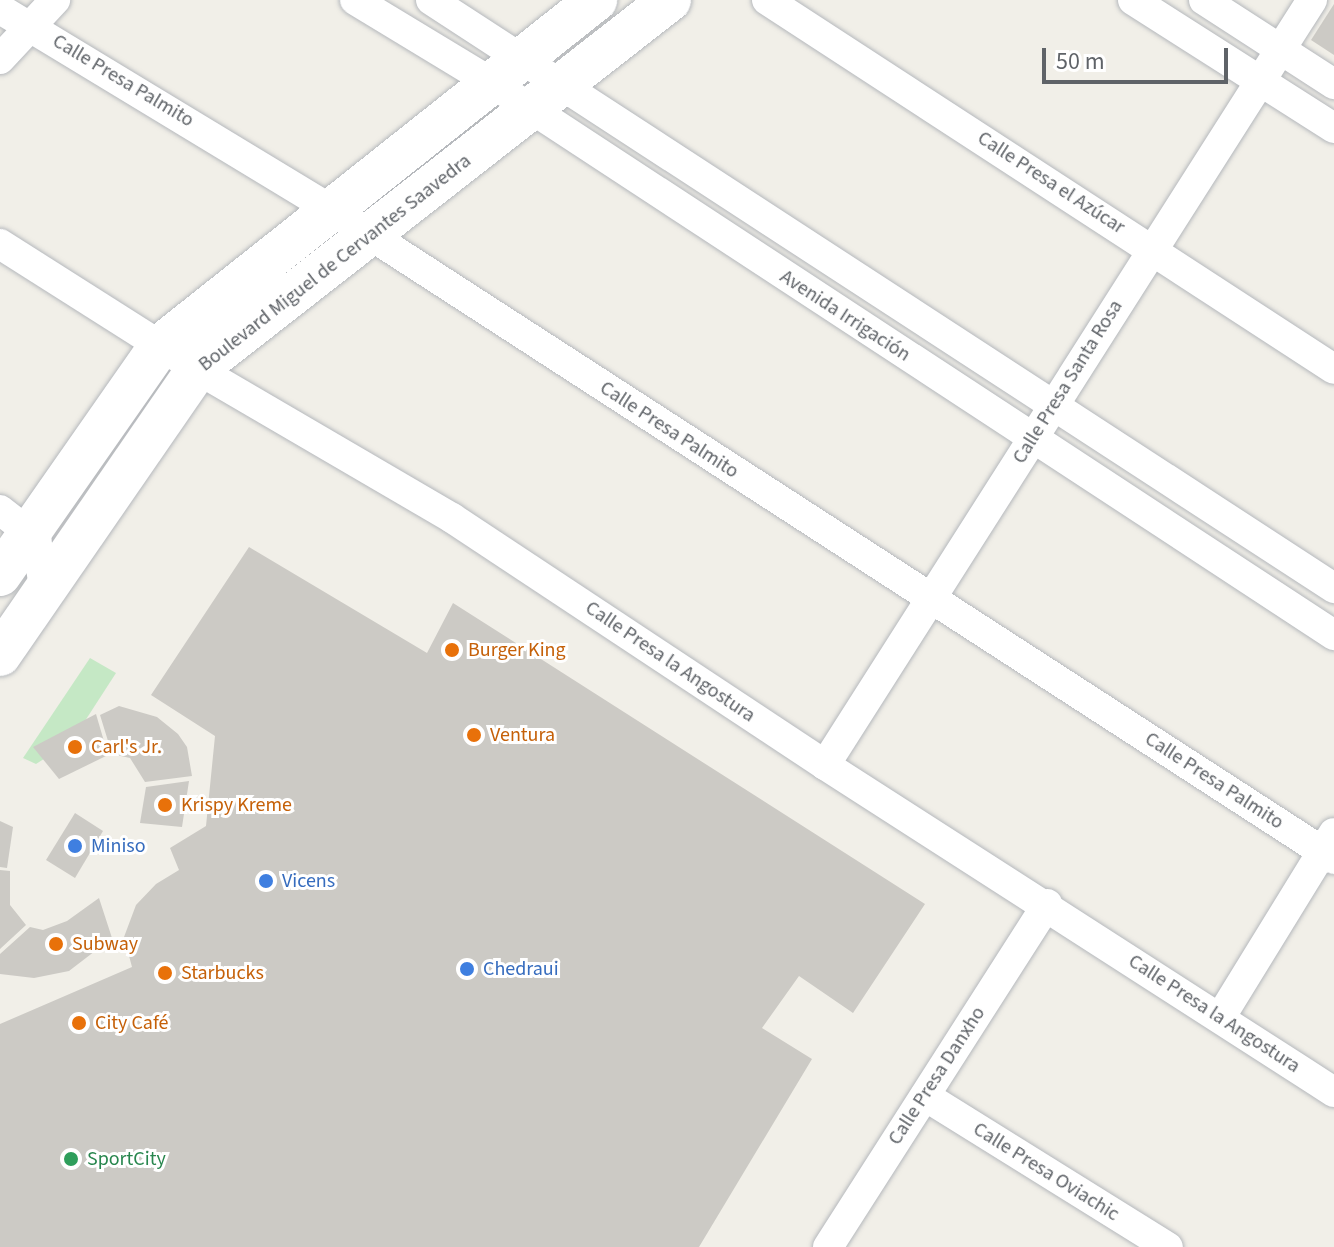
<!DOCTYPE html>
<meta charset="utf-8">
<style>
body{margin:0}
#map{position:relative;width:1334px;height:1247px;overflow:hidden;background:#f1efe8;font-family:"Source Sans 3",sans-serif}
div>[style]{position:absolute}
.green>*{inset:0;background:#c5e8c5}
.building>*{inset:0;background:#cccac5}
.roads{filter:drop-shadow(0 0 2px #b5b8bc) drop-shadow(0 0 2px #b5b8bc)}
.street>*{height:30px;margin:-15px;padding:0 15px;transform-origin:15px;border-radius:15px;background:#fff}
.secondary>*{height:42px;margin:-21px;padding:0 21px;transform-origin:21px;border-radius:21px;background:#fff}
.dots>*{width:22px;height:22px;translate:-50% -50%;box-sizing:border-box;border:4px solid #fff;border-radius:50%}
span{translate:-50% -50%;white-space:nowrap;text-align:center;line-height:1.15;-webkit-text-stroke:6px #fff;paint-order:stroke}
.street-label{font-size:20px;color:#5f6368}
.food-label{font-size:20px;color:#c56008}
.left{translate:0 -50%;text-align:left}
.shop-label{font-size:20px;color:#366cbe}
.leisure-label{font-size:20px;color:#27864d}
.scale{position:absolute;left:1042px;top:48px;width:186px;height:36px;box-sizing:border-box;border:4px solid #5f6368;border-top:0;padding-left:10px;font-size:24px;line-height:28px;white-space:nowrap;color:#5f6368;-webkit-text-stroke:6px #fff;paint-order:stroke}
</style>
<div id="map">
<div class="green">
<div style="clip-path:polygon(90px 658px,116px 673px,72px 741px,36px 764px,23px 758px)"></div>
</div>
<div class="building">
<div style="clip-path:polygon(1334px 4px,1334px 55px,1311px 40px)"></div>
<div style="clip-path:polygon(249px 547px,427px 653px,453px 603px,925px 904px,853px 1013px,799px 976px,762px 1028px,812px 1059px,699px 1247px,0 1247px,0 1024px,132px 967px,124px 937px,136px 905px,156px 884px,179px 870px,170px 848px,206px 826px,215px 736px,151px 695px)"></div>
<div style="clip-path:polygon(119px 706px,157px 717px,178px 734px,187px 747px,192px 776px,145px 782px,130px 758px,112px 754px,100px 715px)"></div>
<div style="clip-path:polygon(96px 714px,108px 755px,59px 779px,33px 747px)"></div>
<div style="clip-path:polygon(189px 781px,182px 827px,140px 823px,146px 787px)"></div>
<div style="clip-path:polygon(75px 813px,103px 831px,75px 878px,46px 860px)"></div>
<div style="clip-path:polygon(0 821px,13px 827px,7px 868px,0 867px)"></div>
<div style="clip-path:polygon(0 870px,10px 871px,10px 905px,26px 925px,0 949px)"></div>
<div style="clip-path:polygon(99px 898px,112px 938px,69px 971px,34px 978px,0 974px,0 954px,30px 927px,43px 930px,67px 921px)"></div>
</div>
<div class="roads">
<div class="street">
<div style="left:355px;top:0;width:160px;rotate:31.2deg"></div>
<div style="left:492px;top:83px;width:1007px;rotate:33.25deg"></div>
<div style="left:431px;top:0;width:1078px;rotate:33.07deg"></div>
<div style="left:767px;top:0;width:676px;rotate:33.06deg"></div>
<div style="left:1133px;top:0;width:238px;rotate:32.5deg"></div>
<div style="left:1204px;top:0;width:155px;rotate:32.9deg"></div>
<div style="left:0;top:9px;width:386px;rotate:31.2deg"></div>
<div style="left:330px;top:209px;width:1196px;rotate:32.92deg"></div>
<div style="left:0;top:59px;width:81px;rotate:-47deg"></div>
<div style="left:0;top:244px;width:233px;rotate:32.4deg"></div>
<div style="left:197px;top:369px;width:295px;rotate:30.3deg"></div>
<div style="left:452px;top:518px;width:447px;rotate:33.5deg"></div>
<div style="left:825px;top:765px;width:605px;rotate:32.72deg"></div>
<div style="left:0;top:510px;width:46px;rotate:37.9deg"></div>
<div style="left:36px;top:538px;width:50px;rotate:80.7deg"></div>
<div style="left:825px;top:765px;width:907px;rotate:-57.52deg"></div>
<div style="left:1220px;top:1018px;width:217px;rotate:-58.4deg"></div>
<div style="left:925px;top:1096px;width:286px;rotate:31.9deg"></div>
<div style="left:828px;top:1247px;width:407px;rotate:-57.4deg"></div>
</div>
<div class="secondary">
<div style="left:0;top:575px;width:279px;rotate:-55.1deg"></div>
<div style="left:160px;top:346px;width:557px;rotate:-38.43deg"></div>
<div style="left:0;top:655px;width:347px;rotate:-55.4deg"></div>
<div style="left:197px;top:369px;width:600px;rotate:-37.96deg"></div>
</div>
</div>
<div class="dots">
<div style="left:452px;top:650px;background:#e8710a"></div>
<div style="left:474px;top:735px;background:#e8710a"></div>
<div style="left:75px;top:747px;background:#e8710a"></div>
<div style="left:165px;top:805px;background:#e8710a"></div>
<div style="left:75px;top:846px;background:#3f7fe0"></div>
<div style="left:266px;top:881px;background:#3f7fe0"></div>
<div style="left:56px;top:944px;background:#e8710a"></div>
<div style="left:467px;top:969px;background:#3f7fe0"></div>
<div style="left:165px;top:973px;background:#e8710a"></div>
<div style="left:79px;top:1023px;background:#e8710a"></div>
<div style="left:71px;top:1159px;background:#2e9e5b"></div>
</div>
<div class="street-label">
<span style="left:123px;top:81px;rotate:31deg">Calle Presa Palmito</span>
<span style="left:1051px;top:183px;rotate:33deg">Calle Presa el Azúcar</span>
<span style="left:335px;top:263px;rotate:-38deg">Boulevard Miguel de Cervantes Saavedra</span>
<span style="left:845px;top:316px;rotate:33deg">Avenida Irrigación</span>
<span style="left:1068px;top:382px;rotate:-58deg">Calle Presa Santa Rosa</span>
<span style="left:669px;top:430px;rotate:33deg">Calle Presa Palmito</span>
<span style="left:670px;top:662px;rotate:34deg">Calle Presa la Angostura</span>
<span style="left:1214px;top:781px;rotate:33deg">Calle Presa Palmito</span>
<span style="left:1214px;top:1014px;rotate:33deg">Calle Presa la Angostura</span>
<span style="left:937px;top:1076px;rotate:-57deg">Calle Presa Danxho</span>
<span style="left:1046px;top:1172px;rotate:32deg">Calle Presa Oviachic</span>
</div>
<div class="food-label">
<span class="left" style="left:468px;top:650px">Burger King</span>
<span class="left" style="left:490px;top:735px">Ventura</span>
<span class="left" style="left:91px;top:747px">Carl's Jr.</span>
<span class="left" style="left:181px;top:805px">Krispy Kreme</span>
<span class="left" style="left:72px;top:944px">Subway</span>
<span class="left" style="left:181px;top:973px">Starbucks</span>
<span class="left" style="left:95px;top:1023px">City Café</span>
</div>
<div class="shop-label">
<span class="left" style="left:91px;top:846px">Miniso</span>
<span class="left" style="left:282px;top:881px">Vicens</span>
<span class="left" style="left:483px;top:969px">Chedraui</span>
</div>
<div class="leisure-label">
<span class="left" style="left:87px;top:1159px">SportCity</span>
</div>
<div class="scale">50 m</div>
</div>
